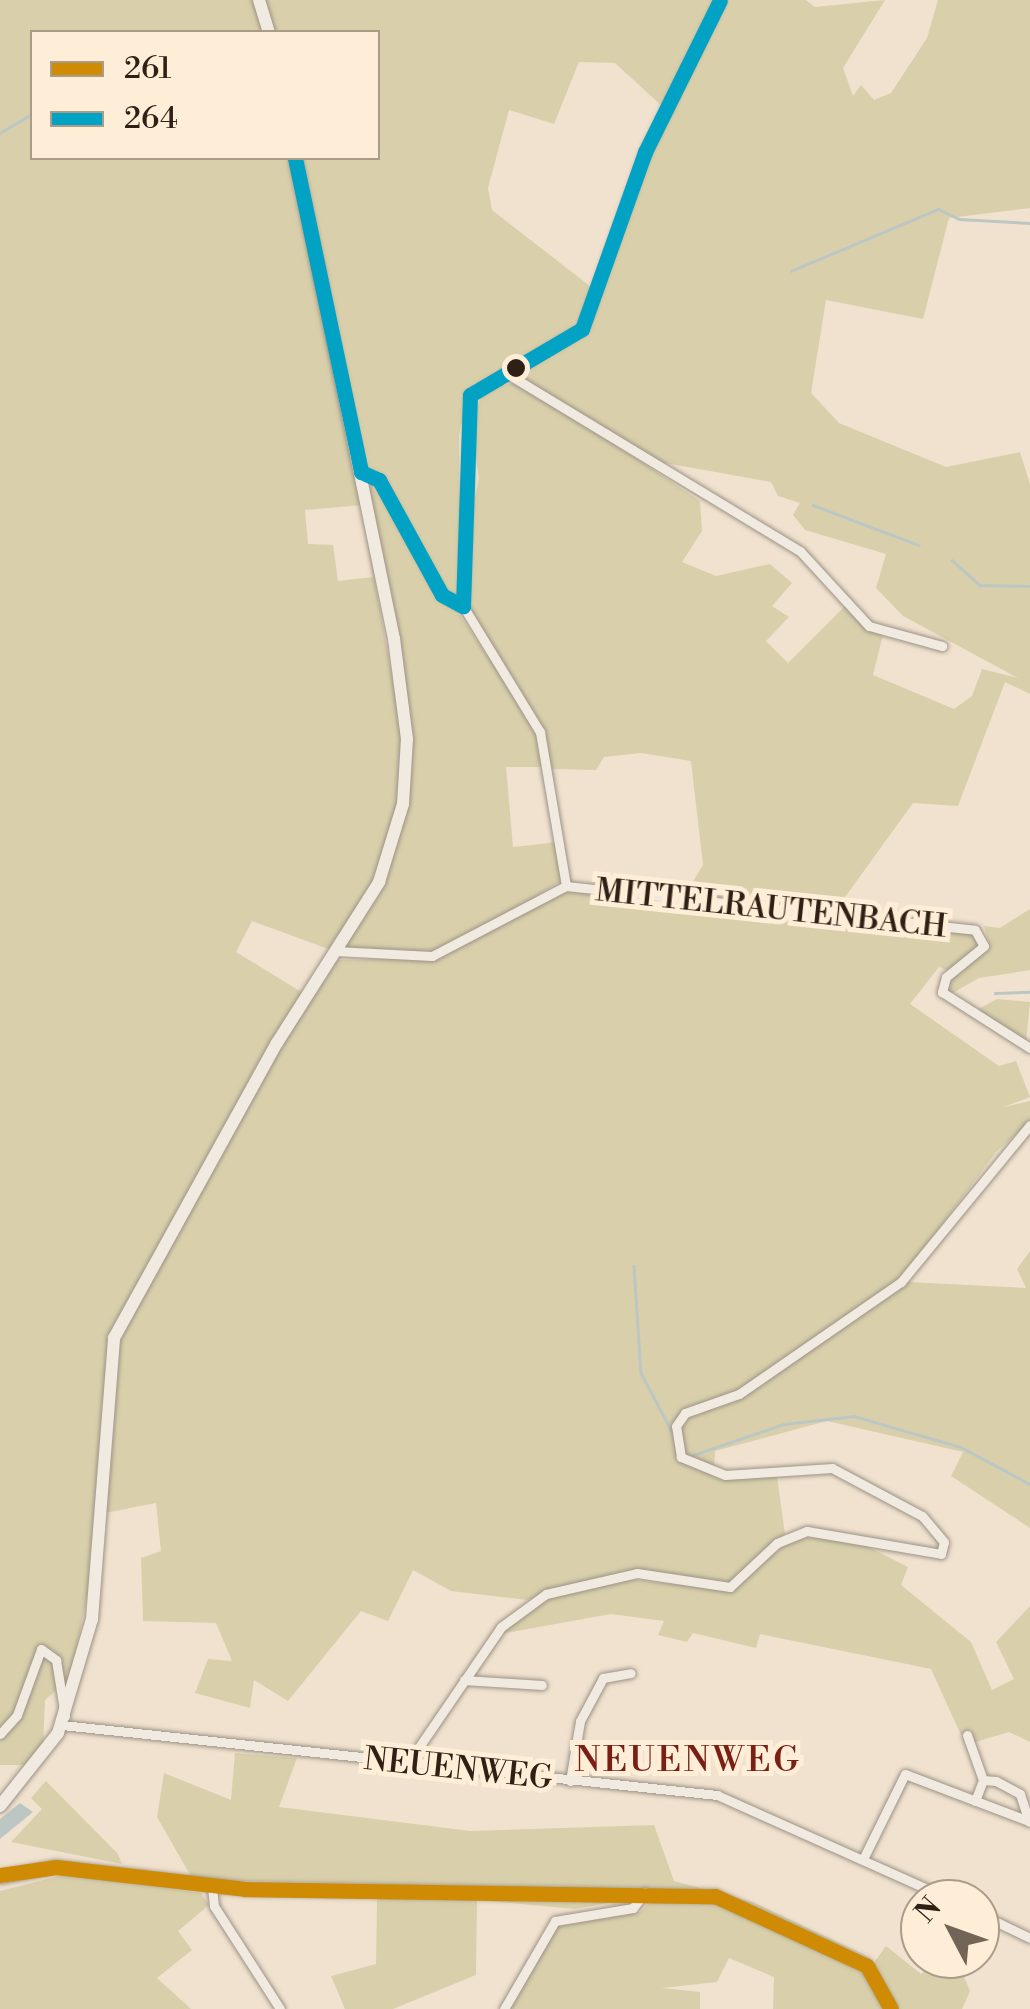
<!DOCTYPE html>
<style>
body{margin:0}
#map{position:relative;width:1030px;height:2009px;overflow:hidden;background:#f0e2ce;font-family:"Libre Bodoni",serif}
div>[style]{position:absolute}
.green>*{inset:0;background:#d9d0ab}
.water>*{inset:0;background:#bcc7c4}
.stream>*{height:2.5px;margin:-1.25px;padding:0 1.25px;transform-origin:1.25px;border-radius:1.25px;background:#bcc7c4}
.roads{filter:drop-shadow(0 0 2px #9c9286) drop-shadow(0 0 2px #9c9286)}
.minor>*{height:9px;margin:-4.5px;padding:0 4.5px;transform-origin:4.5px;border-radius:4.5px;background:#f1eae1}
.secondary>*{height:12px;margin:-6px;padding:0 6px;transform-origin:6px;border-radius:6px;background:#f1eae1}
.bus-1>*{height:15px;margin:-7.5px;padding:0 7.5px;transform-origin:7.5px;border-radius:7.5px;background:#cf8b04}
.bus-2>*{height:15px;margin:-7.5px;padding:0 7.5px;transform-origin:7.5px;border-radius:7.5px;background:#02a2c5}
.dots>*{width:28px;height:28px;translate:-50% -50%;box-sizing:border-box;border:5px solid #feedd7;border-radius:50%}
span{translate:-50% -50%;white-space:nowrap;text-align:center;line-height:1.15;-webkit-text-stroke:10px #feedd7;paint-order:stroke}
.street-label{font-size:32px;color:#2e2015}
.neighbourhood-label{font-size:35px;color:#7a1f14;letter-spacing:2.5px}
.legend{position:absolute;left:30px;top:30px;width:350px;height:130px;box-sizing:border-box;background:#feedd7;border:2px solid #ab9b89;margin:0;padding:12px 18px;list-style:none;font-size:30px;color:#2e2015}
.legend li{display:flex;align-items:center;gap:20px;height:50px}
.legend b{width:50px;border:2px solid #ab9b89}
.north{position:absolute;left:900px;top:1879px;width:100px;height:100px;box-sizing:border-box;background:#feedd7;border:2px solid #ab9b89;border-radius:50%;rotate:311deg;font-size:28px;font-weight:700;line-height:40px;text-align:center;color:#2e2015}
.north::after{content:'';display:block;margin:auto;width:35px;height:45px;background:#726456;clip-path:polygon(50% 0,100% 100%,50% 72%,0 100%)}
</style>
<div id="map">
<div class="green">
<div style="clip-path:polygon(evenodd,0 0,806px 0,815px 7px,885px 0,843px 68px,853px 96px,861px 85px,874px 100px,891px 93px,927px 38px,938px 0,1030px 0,1030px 208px,949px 218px,923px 319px,826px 300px,811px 393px,839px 423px,946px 467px,1020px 452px,1030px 484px,1030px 694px,1005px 682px,958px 806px,913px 803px,835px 911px,683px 898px,703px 865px,691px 761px,641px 753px,604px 757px,596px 770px,552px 769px,542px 731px,468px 607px,467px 534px,479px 478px,471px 424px,484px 388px,514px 383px,539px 394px,700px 501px,702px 531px,682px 562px,716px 576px,770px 564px,792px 583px,772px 606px,789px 617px,766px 641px,788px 663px,849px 602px,883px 635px,873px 675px,954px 709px,972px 696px,982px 669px,1018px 678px,903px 616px,876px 588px,886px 554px,805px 530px,793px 515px,800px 503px,778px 496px,771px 482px,654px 461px,518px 376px,581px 334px,470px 389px,459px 435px,461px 596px,445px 593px,379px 474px,365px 468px,315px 226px,363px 505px,305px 510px,308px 544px,333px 545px,338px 581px,373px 577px,366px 533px,404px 743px,400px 792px,372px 886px,331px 950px,252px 921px,236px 952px,303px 993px,337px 960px,433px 958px,559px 893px,582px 891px,971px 932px,981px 945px,949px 971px,939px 967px,910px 1004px,999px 1066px,1016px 1061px,1030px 1097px,1004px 1107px,1030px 1101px,1030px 1122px,997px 1151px,901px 1279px,855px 1316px,908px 1282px,1026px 1288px,1017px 1269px,1030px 1251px,1030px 1528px,951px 1476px,963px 1452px,827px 1421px,715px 1451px,714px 1473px,777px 1477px,785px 1534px,739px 1579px,719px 1586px,651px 1571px,527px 1600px,451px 1591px,413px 1570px,388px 1621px,361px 1611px,288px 1701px,254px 1680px,250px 1708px,195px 1693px,208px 1659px,232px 1661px,216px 1623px,143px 1621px,141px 1558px,161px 1551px,156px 1503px,105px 1513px,64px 1706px,60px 1687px,45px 1700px,43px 1747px,25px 1765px,0 1765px,0 0,32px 32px,378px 32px,378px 158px,32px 158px,32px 32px,0 0,579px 62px,615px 63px,664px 108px,595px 290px,492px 210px,488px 188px,509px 110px,554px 124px,579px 62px)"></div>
<div style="clip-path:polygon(368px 478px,539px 733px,547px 767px,506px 767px,513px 847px,558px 842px,562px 880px,461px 944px,417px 956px,343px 947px,387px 876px,410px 791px)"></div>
<div style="clip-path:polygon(1030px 909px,1030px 970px,979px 978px,949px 995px,948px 981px,989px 943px,984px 926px,1000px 928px)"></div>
<div style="clip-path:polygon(997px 999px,1030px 1002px,1026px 1043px,975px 1011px)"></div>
<div style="clip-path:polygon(841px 1533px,908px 1567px,901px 1585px,971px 1642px,992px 1690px,1014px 1679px,996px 1642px,1030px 1606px,1030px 1742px,1009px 1732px,975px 1742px,971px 1730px,961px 1735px,931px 1669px,760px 1634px,756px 1648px,693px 1633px,687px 1642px,658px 1635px,664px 1621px,611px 1614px,499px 1634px,535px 1601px,615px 1578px,728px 1590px,790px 1541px)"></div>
<div style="clip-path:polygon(235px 1753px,297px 1758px,279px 1807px,470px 1831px,654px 1825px,674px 1881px,753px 1902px,871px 1958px,709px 1891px,193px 1880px,157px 1817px,164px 1773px,231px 1800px)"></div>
<div style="clip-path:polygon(46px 1781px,118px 1854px,122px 1864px,11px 1842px,42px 1809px,31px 1798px)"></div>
<div style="clip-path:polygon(67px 1874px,201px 1893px,209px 1905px,178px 1931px,192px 1950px,157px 1978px,191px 2009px,0 2009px,0 1891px)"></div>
<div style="clip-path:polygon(220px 1895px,224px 1892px,636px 1898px,575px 1909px,477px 1900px,476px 1975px,393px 2009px,345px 2009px,331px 1976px,376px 1964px,377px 1899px)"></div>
<div style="clip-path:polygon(655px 1897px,708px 1899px,866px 1972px,886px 2009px,773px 2009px,774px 1977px,729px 1958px,717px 1982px,662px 1988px,700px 1992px,700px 2009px,506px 2009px,559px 1924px,640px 1912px)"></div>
<div style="clip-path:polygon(886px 1946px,921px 1974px,938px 1959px,957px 1959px,970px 1991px,962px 2009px,895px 2009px,873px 1964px)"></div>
</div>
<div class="water">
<div style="clip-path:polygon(20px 1803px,33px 1812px,0 1839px,0 1819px)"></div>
</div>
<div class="stream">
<div style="left:0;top:133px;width:37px;rotate:-31deg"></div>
<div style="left:791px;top:271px;width:160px;rotate:-22.9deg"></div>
<div style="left:938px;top:209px;width:23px;rotate:25deg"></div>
<div style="left:959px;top:219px;width:71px;rotate:3.2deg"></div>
<div style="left:813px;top:505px;width:113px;rotate:20.7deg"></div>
<div style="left:952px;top:560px;width:38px;rotate:42deg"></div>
<div style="left:980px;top:585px;width:50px;rotate:1.1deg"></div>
<div style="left:995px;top:993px;width:35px;rotate:-2deg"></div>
<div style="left:634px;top:1266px;width:107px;rotate:86.3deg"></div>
<div style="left:641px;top:1373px;width:64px;rotate:62.2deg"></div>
<div style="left:693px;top:1455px;width:96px;rotate:-18.8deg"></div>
<div style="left:784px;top:1424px;width:70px;rotate:-6.5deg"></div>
<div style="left:854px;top:1416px;width:111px;rotate:16.2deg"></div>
<div style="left:961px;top:1447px;width:78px;rotate:28.2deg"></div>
</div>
<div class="roads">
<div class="minor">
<div style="left:506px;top:373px;width:344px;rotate:31.2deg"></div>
<div style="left:800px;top:551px;width:102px;rotate:47.4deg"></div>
<div style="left:869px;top:626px;width:76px;rotate:15.3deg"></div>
<div style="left:361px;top:472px;width:20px;rotate:24deg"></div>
<div style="left:379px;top:480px;width:131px;rotate:61.3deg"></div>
<div style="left:442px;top:595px;width:24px;rotate:28deg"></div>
<div style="left:463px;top:606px;width:211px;rotate:-88.1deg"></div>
<div style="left:470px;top:395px;width:130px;rotate:-30.5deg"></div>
<div style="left:582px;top:329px;width:188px;rotate:-70.4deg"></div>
<div style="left:645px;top:152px;width:169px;rotate:-63.7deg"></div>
<div style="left:463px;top:606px;width:148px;rotate:58.6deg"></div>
<div style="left:540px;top:732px;width:156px;rotate:80.4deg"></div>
<div style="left:335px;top:951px;width:97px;rotate:3deg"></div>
<div style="left:432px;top:956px;width:151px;rotate:-27.6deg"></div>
<div style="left:566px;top:886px;width:411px;rotate:6.1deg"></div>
<div style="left:975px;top:930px;width:18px;rotate:61deg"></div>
<div style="left:984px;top:946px;width:49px;rotate:140.8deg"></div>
<div style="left:946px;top:977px;width:16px;rotate:105deg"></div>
<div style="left:942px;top:992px;width:104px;rotate:32.5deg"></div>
<div style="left:464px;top:1680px;width:78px;rotate:3.7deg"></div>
<div style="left:62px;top:1725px;width:659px;rotate:6.1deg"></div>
<div style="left:717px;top:1795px;width:254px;rotate:24.1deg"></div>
<div style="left:0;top:1734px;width:25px;rotate:-48deg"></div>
<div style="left:17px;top:1715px;width:70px;rotate:-70deg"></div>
<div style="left:41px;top:1649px;width:19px;rotate:36deg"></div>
<div style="left:56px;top:1660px;width:57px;rotate:80.9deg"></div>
<div style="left:967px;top:1735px;width:48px;rotate:70.4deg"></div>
<div style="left:408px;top:1763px;width:165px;rotate:-55.6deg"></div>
<div style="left:501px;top:1627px;width:56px;rotate:-36.3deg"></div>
<div style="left:546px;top:1594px;width:93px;rotate:-13deg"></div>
<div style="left:637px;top:1573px;width:94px;rotate:8.6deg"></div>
<div style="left:730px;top:1587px;width:64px;rotate:-43.1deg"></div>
<div style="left:777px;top:1543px;width:32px;rotate:-22deg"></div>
<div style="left:807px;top:1531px;width:136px;rotate:9.7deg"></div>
<div style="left:941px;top:1554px;width:12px;rotate:-76deg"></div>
<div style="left:944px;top:1542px;width:34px;rotate:-130deg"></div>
<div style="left:922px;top:1516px;width:102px;rotate:-151.9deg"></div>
<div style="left:832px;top:1468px;width:107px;rotate:176.3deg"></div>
<div style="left:725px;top:1475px;width:48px;rotate:-157.8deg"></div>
<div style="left:681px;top:1457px;width:31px;rotate:-99deg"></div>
<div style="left:676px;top:1426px;width:16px;rotate:-55deg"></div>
<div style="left:685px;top:1413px;width:57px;rotate:-19.4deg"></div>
<div style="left:739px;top:1394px;width:197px;rotate:-34.7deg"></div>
<div style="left:901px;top:1282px;width:203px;rotate:-50.6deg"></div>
<div style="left:570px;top:1781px;width:61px;rotate:-80.5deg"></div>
<div style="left:580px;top:1721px;width:49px;rotate:-61.9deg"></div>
<div style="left:603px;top:1678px;width:28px;rotate:-10deg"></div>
<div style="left:975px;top:1801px;width:22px;rotate:-69deg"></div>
<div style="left:983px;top:1780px;width:13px;rotate:4deg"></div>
<div style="left:996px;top:1781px;width:27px;rotate:28deg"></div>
<div style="left:1020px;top:1794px;width:29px;rotate:72deg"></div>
<div style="left:865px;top:1855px;width:90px;rotate:-63.7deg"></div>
<div style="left:905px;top:1774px;width:133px;rotate:20.8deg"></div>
<div style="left:212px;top:1887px;width:19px;rotate:84deg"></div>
<div style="left:214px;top:1906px;width:122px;rotate:57.3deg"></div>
<div style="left:980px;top:1914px;width:55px;rotate:25.6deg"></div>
<div style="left:504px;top:2009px;width:102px;rotate:-59.9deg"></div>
<div style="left:555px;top:1921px;width:79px;rotate:-9.5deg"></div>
<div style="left:633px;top:1908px;width:20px;rotate:-53deg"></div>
</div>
<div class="secondary">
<div style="left:259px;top:0;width:34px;rotate:73deg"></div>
<div style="left:0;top:1806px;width:93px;rotate:-51.5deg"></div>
<div style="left:58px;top:1733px;width:119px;rotate:-73.4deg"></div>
<div style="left:92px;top:1619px;width:282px;rotate:-85.5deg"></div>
<div style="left:114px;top:1338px;width:337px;rotate:-61.1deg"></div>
<div style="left:277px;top:1043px;width:191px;rotate:-57.6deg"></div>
<div style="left:379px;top:882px;width:82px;rotate:-72.9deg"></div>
<div style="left:403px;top:804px;width:65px;rotate:-86.5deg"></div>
<div style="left:407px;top:739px;width:101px;rotate:-97.4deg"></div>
<div style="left:394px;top:639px;width:491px;rotate:-101.6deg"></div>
<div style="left:0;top:1877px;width:57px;rotate:-10.1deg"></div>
<div style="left:56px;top:1867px;width:190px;rotate:6.6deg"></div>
<div style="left:245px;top:1889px;width:470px;rotate:0.9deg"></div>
<div style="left:715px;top:1896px;width:167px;rotate:24.7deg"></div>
<div style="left:867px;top:1966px;width:49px;rotate:60.8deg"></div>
</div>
</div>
<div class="bus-1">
<div style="left:0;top:1875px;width:57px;rotate:-8.1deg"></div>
<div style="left:56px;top:1867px;width:190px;rotate:6.6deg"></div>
<div style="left:245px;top:1889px;width:470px;rotate:0.9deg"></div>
<div style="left:715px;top:1896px;width:167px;rotate:24.7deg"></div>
<div style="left:867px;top:1966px;width:49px;rotate:60.8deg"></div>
</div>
<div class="bus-2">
<div style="left:295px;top:158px;width:321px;rotate:78.1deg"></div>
<div style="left:361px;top:472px;width:20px;rotate:24deg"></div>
<div style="left:379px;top:480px;width:131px;rotate:61.3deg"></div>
<div style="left:442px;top:595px;width:24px;rotate:28deg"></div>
<div style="left:463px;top:606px;width:211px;rotate:-88.1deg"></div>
<div style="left:470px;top:395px;width:130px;rotate:-30.5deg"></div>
<div style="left:582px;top:329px;width:188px;rotate:-70.4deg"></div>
<div style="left:645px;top:152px;width:169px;rotate:-63.7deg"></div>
</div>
<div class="dots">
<div style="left:516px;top:368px;background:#2e2015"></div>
</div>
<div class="street-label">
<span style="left:771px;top:909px;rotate:6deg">MITTELRAUTENBACH</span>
<span style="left:458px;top:1769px;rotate:6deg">NEUENWEG</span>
</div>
<div class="neighbourhood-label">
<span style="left:688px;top:1761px">NEUENWEG</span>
</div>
<ul class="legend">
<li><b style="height:12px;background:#cf8b04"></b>261</li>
<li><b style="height:12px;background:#02a2c5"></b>264</li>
</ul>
<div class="north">N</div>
</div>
